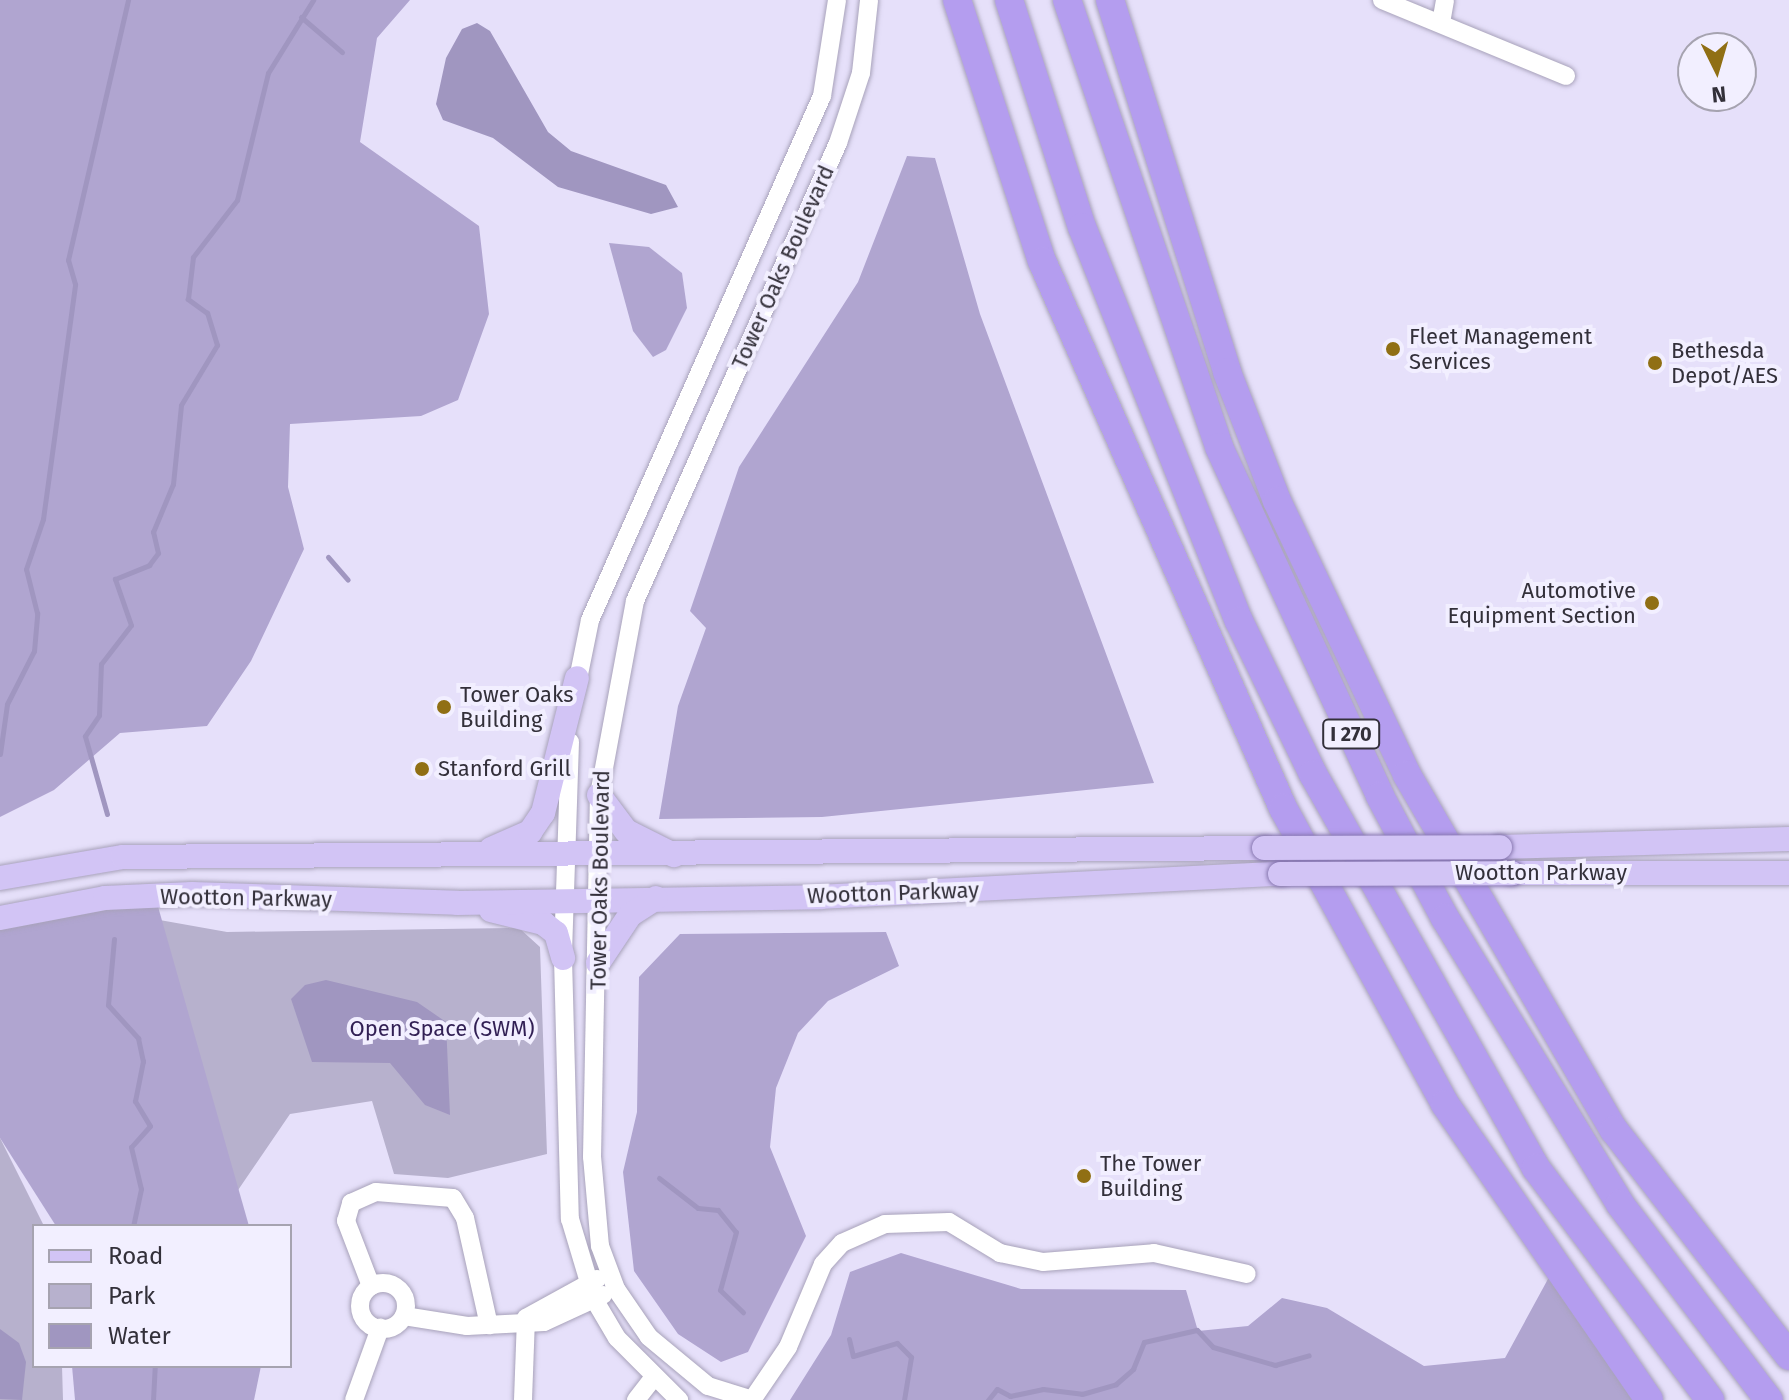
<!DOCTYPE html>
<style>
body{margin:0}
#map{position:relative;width:1789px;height:1400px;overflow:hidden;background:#e6e0fa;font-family:"Fira Sans",sans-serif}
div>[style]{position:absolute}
.green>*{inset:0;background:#b7b1cd}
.forest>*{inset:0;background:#b0a5d0}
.water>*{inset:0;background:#a096c0}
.stream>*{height:5px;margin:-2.5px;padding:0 2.5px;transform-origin:2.5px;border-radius:2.5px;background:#a096c0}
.roads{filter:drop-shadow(0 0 2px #a8a2ba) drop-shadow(0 0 2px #a8a2ba)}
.minor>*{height:18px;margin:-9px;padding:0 9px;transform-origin:9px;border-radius:9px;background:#fff}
.minor>.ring{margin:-9px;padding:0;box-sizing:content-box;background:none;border:18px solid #fff;border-radius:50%}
.major>*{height:24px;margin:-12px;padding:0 12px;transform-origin:12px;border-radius:12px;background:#d2c4f5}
.highway>*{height:28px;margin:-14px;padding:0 14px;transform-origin:14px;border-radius:14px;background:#b49def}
.bridges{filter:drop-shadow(0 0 2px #8777b0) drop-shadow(0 0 2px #8777b0)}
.major-bridge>*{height:24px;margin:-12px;padding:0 12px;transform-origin:12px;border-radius:12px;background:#d2c4f5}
.dots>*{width:22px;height:22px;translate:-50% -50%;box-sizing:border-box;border:4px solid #f2efff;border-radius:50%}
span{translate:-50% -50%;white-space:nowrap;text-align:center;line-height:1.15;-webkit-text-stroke:8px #f2efff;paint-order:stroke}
.shield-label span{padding:2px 6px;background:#f2efff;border:2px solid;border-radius:6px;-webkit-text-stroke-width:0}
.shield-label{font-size:20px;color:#33303a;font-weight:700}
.street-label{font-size:22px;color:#33303a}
.poi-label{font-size:22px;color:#33303a}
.left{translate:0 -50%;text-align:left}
.right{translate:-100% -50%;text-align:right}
.park-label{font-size:22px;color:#311f54}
.legend{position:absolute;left:32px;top:1224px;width:260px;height:144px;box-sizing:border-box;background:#f2efff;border:2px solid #a6a3b0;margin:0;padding:10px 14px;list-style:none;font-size:24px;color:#33303a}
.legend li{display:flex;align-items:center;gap:16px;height:40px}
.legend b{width:40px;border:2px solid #a6a3b0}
.north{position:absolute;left:1677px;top:32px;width:80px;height:80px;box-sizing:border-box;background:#f2efff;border:2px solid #a6a3b0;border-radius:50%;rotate:175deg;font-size:22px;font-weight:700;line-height:32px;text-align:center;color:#33303a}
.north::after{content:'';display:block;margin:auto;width:28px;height:36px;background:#906f14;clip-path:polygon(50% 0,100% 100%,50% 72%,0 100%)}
</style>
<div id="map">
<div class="green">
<div style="clip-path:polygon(154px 919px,227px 932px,519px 928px,540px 947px,547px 1154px,448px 1178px,394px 1174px,372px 1101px,290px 1114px,234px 1196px)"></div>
<div style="clip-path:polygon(0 1138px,44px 1226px,34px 1226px,34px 1366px,62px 1366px,63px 1400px,0 1400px)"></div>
</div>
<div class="forest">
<div style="clip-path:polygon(0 0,410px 0,377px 38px,360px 142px,479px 226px,489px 314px,458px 400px,421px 416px,290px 424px,288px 487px,304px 549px,251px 661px,207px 726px,120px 733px,54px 790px,0 817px)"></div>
<div style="clip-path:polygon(907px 156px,935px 158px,980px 314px,1154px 783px,822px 817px,659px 819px,678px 706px,706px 628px,690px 611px,739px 467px,858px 282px)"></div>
<div style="clip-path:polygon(609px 243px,649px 247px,682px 273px,687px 308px,666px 350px,653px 357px,633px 331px)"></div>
<div style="clip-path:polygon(155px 896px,249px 1226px,56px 1226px,0 1138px,0 918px)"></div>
<div style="clip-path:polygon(886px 932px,899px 966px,828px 1001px,798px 1033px,776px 1088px,770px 1147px,806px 1236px,748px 1352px,721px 1362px,678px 1334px,634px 1271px,623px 1172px,637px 1112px,639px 977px,680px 934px)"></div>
<div style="clip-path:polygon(901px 1253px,1021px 1289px,1186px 1290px,1198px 1331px,1248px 1326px,1282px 1298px,1327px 1308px,1424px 1366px,1505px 1358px,1554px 1268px,1649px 1400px,790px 1400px,831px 1335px,850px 1272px)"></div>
<div style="clip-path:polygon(72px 1366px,261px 1366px,254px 1400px,75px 1400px)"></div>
</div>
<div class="water">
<div style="clip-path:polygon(477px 23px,490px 31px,548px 132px,571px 151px,666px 185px,678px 207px,651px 214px,558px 187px,493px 138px,443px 120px,436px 104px,446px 58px,462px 29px)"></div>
<div style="clip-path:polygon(326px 980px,417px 1002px,446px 1022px,450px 1115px,425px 1105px,390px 1063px,312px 1062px,291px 999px,305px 985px)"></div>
<div style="clip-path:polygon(0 1329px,19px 1343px,26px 1362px,22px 1400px,0 1399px)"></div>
</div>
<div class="stream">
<div style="left:301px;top:17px;width:54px;rotate:40.5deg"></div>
<div style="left:328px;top:557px;width:30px;rotate:49deg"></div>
<div style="left:0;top:754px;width:50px;rotate:-82deg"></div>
<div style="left:7px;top:704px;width:59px;rotate:-63deg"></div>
<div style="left:34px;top:651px;width:38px;rotate:-85deg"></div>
<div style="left:37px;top:613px;width:45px;rotate:-104deg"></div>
<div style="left:26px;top:569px;width:53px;rotate:-71.2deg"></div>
<div style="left:43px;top:519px;width:237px;rotate:-82.2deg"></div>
<div style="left:75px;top:284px;width:25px;rotate:-106deg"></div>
<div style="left:68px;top:260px;width:267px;rotate:-77deg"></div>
<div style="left:107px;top:814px;width:81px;rotate:-105.8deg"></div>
<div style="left:85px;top:736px;width:25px;rotate:-56deg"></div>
<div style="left:99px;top:715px;width:51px;rotate:-87.8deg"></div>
<div style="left:101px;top:664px;width:49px;rotate:-52.4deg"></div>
<div style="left:131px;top:625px;width:49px;rotate:-109.2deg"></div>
<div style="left:115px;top:579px;width:37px;rotate:-22deg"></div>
<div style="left:149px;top:565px;width:15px;rotate:-53deg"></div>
<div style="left:158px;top:553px;width:22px;rotate:-103deg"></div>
<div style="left:153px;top:532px;width:52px;rotate:-67.4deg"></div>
<div style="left:173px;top:484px;width:79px;rotate:-84.2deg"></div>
<div style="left:181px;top:405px;width:70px;rotate:-59deg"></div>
<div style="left:217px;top:345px;width:34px;rotate:-107deg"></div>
<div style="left:207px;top:313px;width:24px;rotate:-144deg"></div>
<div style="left:188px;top:299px;width:42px;rotate:-83.2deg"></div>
<div style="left:193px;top:257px;width:72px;rotate:-52.3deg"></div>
<div style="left:237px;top:200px;width:131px;rotate:-76.3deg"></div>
<div style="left:268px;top:73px;width:86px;rotate:-58.3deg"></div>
<div style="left:114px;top:939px;width:66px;rotate:95.2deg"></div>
<div style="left:108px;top:1005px;width:45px;rotate:47.7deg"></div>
<div style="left:138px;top:1038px;width:24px;rotate:78deg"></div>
<div style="left:143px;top:1061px;width:41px;rotate:101.3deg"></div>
<div style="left:135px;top:1101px;width:29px;rotate:59deg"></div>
<div style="left:150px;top:1126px;width:28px;rotate:132deg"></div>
<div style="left:131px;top:1147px;width:43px;rotate:76.6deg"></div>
<div style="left:141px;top:1189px;width:38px;rotate:102deg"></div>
<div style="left:445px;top:1033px;width:39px;rotate:3deg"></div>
<div style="left:659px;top:1178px;width:49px;rotate:37.6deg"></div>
<div style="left:698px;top:1208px;width:20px;rotate:6deg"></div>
<div style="left:718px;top:1210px;width:28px;rotate:51deg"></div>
<div style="left:736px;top:1232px;width:60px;rotate:105.4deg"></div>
<div style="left:720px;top:1290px;width:32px;rotate:44deg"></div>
<div style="left:849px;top:1339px;width:17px;rotate:77deg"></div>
<div style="left:853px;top:1356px;width:46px;rotate:-16.5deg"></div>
<div style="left:897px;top:1343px;width:20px;rotate:45deg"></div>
<div style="left:911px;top:1357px;width:44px;rotate:99.2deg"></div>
<div style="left:153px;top:1400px;width:34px;rotate:-87deg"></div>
<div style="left:988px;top:1400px;width:14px;rotate:-51deg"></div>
<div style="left:997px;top:1389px;width:15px;rotate:28deg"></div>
<div style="left:1010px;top:1396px;width:34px;rotate:-12deg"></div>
<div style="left:1043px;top:1389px;width:39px;rotate:7deg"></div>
<div style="left:1082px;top:1394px;width:35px;rotate:-16deg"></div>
<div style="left:1116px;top:1384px;width:23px;rotate:-41deg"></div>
<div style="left:1133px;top:1369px;width:29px;rotate:-68deg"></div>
<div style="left:1144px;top:1342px;width:54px;rotate:-12.8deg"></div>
<div style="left:1197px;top:1330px;width:23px;rotate:47deg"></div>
<div style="left:1213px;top:1347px;width:65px;rotate:16.2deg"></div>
<div style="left:1275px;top:1365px;width:35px;rotate:-16deg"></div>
</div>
<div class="roads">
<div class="minor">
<div style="left:1382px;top:0;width:199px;rotate:22.4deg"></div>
<div style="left:1441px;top:23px;width:23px;rotate:-80deg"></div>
<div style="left:576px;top:689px;width:70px;rotate:-78.5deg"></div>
<div style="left:590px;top:620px;width:573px;rotate:-66.12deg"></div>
<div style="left:822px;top:96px;width:97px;rotate:-81.1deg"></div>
<div style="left:570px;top:742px;width:216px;rotate:91.9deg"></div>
<div style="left:563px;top:958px;width:261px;rotate:88.5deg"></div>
<div style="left:570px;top:1219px;width:84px;rotate:73.3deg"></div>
<div style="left:594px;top:1299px;width:45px;rotate:59.5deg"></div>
<div style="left:617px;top:1338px;width:88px;rotate:45deg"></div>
<div class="ring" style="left:360px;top:1283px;width:28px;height:28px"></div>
<div style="left:371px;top:1286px;width:70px;rotate:-111deg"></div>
<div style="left:346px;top:1221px;width:19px;rotate:-74deg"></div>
<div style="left:351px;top:1203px;width:27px;rotate:-24deg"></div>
<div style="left:376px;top:1192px;width:77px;rotate:4.5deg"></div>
<div style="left:453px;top:1198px;width:23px;rotate:59deg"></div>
<div style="left:465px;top:1218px;width:110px;rotate:77.4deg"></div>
<div style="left:404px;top:1316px;width:64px;rotate:9deg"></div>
<div style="left:467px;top:1326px;width:77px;rotate:-3deg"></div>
<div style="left:544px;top:1322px;width:65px;rotate:-24.6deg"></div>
<div style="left:526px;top:1318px;width:81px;rotate:-28.8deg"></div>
<div style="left:354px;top:1400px;width:77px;rotate:-70.1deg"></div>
<div style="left:523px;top:1400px;width:82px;rotate:-87.9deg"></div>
<div style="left:636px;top:1400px;width:29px;rotate:-52deg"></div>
<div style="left:752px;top:1400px;width:64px;rotate:-55.8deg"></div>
<div style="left:788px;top:1347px;width:90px;rotate:-67.1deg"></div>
<div style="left:823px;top:1264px;width:28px;rotate:-48deg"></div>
<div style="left:842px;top:1243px;width:47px;rotate:-23.8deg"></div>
<div style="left:885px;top:1224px;width:64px;rotate:-1.8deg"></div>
<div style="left:949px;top:1222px;width:60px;rotate:31.3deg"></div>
<div style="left:1000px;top:1253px;width:44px;rotate:11.8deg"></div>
<div style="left:1043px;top:1262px;width:111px;rotate:-4.6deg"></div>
<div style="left:1154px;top:1253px;width:95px;rotate:12.7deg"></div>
<div style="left:753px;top:1400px;width:47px;rotate:-162.7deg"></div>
<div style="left:708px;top:1386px;width:77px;rotate:-140.3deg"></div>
<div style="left:649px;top:1337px;width:58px;rotate:-124.5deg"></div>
<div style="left:616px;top:1289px;width:46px;rotate:-110.4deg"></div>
<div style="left:600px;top:1246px;width:89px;rotate:-95.1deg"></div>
<div style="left:592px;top:1157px;width:362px;rotate:-88.9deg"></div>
<div style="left:599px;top:795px;width:197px;rotate:-79.5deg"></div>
<div style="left:635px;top:601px;width:501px;rotate:-66.1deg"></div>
<div style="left:838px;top:143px;width:74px;rotate:-71.8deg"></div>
<div style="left:861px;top:73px;width:73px;rotate:-83.7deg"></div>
</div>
<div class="major">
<div style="left:599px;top:795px;width:45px;rotate:53.1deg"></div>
<div style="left:626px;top:831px;width:54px;rotate:26.6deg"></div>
<div style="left:1500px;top:847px;width:289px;rotate:-1.6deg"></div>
<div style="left:491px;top:849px;width:43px;rotate:-23.6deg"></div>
<div style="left:530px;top:832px;width:23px;rotate:-56deg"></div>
<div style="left:543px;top:813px;width:139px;rotate:-75.9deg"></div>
<div style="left:1512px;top:873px;width:277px"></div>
<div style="left:0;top:878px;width:125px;rotate:-9.7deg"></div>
<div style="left:123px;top:857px;width:1141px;rotate:-0.45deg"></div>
<div style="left:491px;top:910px;width:54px;rotate:14deg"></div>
<div style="left:543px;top:923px;width:16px;rotate:38deg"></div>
<div style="left:556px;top:933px;width:26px;rotate:74deg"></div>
<div style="left:0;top:918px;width:107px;rotate:-10.8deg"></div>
<div style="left:105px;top:898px;width:87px;rotate:-2.6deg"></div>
<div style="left:192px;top:894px;width:265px;rotate:1.9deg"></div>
<div style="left:457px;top:903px;width:363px;rotate:-0.9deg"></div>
<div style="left:820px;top:897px;width:461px;rotate:-2.9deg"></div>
<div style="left:598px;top:963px;width:58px;rotate:-56.3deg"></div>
<div style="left:630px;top:915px;width:31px;rotate:-33deg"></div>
</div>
<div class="highway">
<div style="left:957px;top:0;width:274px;rotate:72deg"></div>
<div style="left:1042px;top:261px;width:598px;rotate:66.22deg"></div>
<div style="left:1283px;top:808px;width:337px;rotate:61.3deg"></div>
<div style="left:1445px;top:1104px;width:359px;rotate:55.4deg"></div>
<div style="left:1009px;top:0;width:238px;rotate:72.2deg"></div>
<div style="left:1082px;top:227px;width:424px;rotate:68.3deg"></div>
<div style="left:1239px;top:621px;width:170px;rotate:64.2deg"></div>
<div style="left:1313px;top:774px;width:453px;rotate:60.5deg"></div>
<div style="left:1536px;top:1168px;width:290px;rotate:53.1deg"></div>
<div style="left:1067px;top:0;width:472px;rotate:71.2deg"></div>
<div style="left:1219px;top:447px;width:384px;rotate:65.2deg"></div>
<div style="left:1380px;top:796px;width:138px;rotate:62deg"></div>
<div style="left:1445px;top:918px;width:335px;rotate:58.5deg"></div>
<div style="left:1620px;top:1204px;width:246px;rotate:52.8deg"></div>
<div style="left:1110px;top:0;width:390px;rotate:72.5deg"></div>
<div style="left:1227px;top:372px;width:138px;rotate:68.8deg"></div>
<div style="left:1277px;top:501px;width:303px;rotate:64.6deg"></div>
<div style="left:1407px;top:775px;width:411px;rotate:59.8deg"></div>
<div style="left:1614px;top:1130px;width:286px;rotate:52.2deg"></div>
</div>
</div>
<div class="bridges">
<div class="major-bridge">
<div style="left:1264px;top:848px;width:236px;rotate:-0.2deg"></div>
<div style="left:1280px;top:874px;width:232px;rotate:-0.2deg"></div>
</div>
</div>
<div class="dots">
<div style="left:1393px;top:349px;background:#906f14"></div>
<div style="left:1655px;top:363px;background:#906f14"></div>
<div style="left:1652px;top:603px;background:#906f14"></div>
<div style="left:444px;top:707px;background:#906f14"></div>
<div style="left:422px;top:769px;background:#906f14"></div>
<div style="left:1084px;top:1176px;background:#906f14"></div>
</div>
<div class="shield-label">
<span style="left:1351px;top:734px">I 270</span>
</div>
<div class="street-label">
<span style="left:783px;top:267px;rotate:-66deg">Tower Oaks Boulevard</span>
<span style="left:1541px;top:873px">Wootton Parkway</span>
<span style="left:600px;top:880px;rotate:-89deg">Tower Oaks Boulevard</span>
<span style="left:893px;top:893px;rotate:-2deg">Wootton Parkway</span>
<span style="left:246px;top:898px;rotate:1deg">Wootton Parkway</span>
</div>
<div class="poi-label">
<span class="left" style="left:1409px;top:349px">Fleet Management<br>Services</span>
<span class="left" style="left:1671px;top:363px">Bethesda<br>Depot/AES</span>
<span class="right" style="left:1636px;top:603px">Automotive<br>Equipment Section</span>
<span class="left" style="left:460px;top:707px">Tower Oaks<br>Building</span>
<span class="left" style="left:438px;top:769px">Stanford Grill</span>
<span class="left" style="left:1100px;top:1176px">The Tower<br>Building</span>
</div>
<div class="park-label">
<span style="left:442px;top:1029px">Open Space (SWM)</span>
</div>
<ul class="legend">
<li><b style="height:10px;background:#d2c4f5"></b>Road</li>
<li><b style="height:22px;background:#b7b1cd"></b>Park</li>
<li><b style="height:22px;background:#a096c0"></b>Water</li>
</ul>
<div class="north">N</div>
</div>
